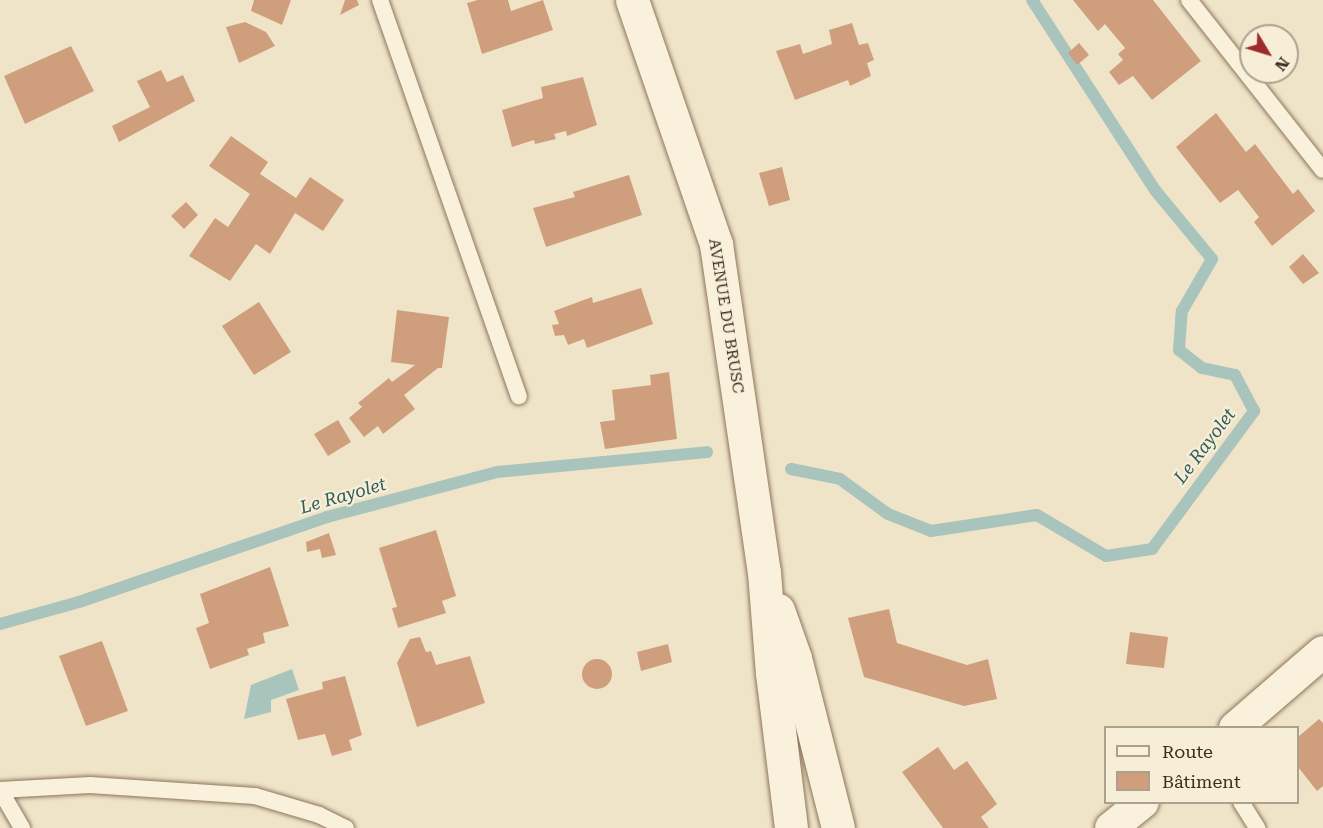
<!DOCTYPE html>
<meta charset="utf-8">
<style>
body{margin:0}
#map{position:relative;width:1323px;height:828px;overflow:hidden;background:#f0e4c8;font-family:"Roboto Serif",serif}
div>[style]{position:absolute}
.water>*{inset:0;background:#a9c4bc}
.stream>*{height:12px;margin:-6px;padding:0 6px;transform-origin:6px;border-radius:6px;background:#a9c4bc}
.building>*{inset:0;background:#cf9f7d}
.round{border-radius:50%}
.roads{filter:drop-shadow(0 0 2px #8d765c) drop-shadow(0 0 2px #8d765c)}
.service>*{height:16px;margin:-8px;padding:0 8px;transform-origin:8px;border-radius:8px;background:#faf1dc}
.minor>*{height:32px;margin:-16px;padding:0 16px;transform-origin:16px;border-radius:16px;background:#faf1dc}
.tertiary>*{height:33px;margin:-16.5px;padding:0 16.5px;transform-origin:16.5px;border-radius:16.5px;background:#faf1dc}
span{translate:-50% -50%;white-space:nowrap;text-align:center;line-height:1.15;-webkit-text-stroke:4.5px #f7eed8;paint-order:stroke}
.street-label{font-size:16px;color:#3d2e20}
.water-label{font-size:18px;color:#2f5d5a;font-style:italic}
.legend{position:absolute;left:1104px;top:726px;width:195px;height:78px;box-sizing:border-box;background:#f7eed8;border:2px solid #ada18e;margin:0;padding:8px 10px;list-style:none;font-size:18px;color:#3d2e20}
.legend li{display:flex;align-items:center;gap:12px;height:30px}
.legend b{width:30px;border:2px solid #ada18e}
.north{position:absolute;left:1239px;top:24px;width:60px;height:60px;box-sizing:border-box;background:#f7eed8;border:2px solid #ada18e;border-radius:50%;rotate:128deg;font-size:16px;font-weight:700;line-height:24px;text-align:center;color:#3d2e20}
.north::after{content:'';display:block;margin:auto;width:21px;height:27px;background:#9e2a2b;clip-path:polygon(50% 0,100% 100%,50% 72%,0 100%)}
</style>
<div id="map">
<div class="water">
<div style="clip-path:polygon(292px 669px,299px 690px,271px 700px,271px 712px,244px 719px,251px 685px)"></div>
</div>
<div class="stream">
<div style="left:791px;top:469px;width:50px;rotate:11.5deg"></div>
<div style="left:840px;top:479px;width:59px;rotate:36.1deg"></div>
<div style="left:888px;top:514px;width:46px;rotate:21.6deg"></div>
<div style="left:931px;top:531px;width:107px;rotate:-8.6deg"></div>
<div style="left:1037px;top:515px;width:80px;rotate:30.7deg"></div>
<div style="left:1106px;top:556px;width:47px;rotate:-8.7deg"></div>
<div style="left:1152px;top:549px;width:172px;rotate:-53.5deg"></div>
<div style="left:1254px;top:411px;width:41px;rotate:-117.8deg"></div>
<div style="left:1235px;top:375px;width:34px;rotate:-168deg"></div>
<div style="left:1202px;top:368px;width:29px;rotate:-142deg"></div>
<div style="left:1179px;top:350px;width:39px;rotate:-86deg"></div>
<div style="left:1182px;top:311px;width:60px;rotate:-60deg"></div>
<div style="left:1212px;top:259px;width:89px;rotate:-129.6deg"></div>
<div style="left:1155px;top:190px;width:226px;rotate:-122.9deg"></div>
<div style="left:0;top:624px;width:82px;rotate:-15.6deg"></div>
<div style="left:79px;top:602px;width:262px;rotate:-18.9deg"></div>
<div style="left:327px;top:517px;width:176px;rotate:-14.8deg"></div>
<div style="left:497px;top:472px;width:211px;rotate:-5.4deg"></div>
</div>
<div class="building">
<div style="clip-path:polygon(254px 0,291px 0,282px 25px,251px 11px)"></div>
<div style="clip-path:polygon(345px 0,357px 0,359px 5px,340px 15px)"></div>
<div style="clip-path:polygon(478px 0,508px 0,511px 11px,543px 0,553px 30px,482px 54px,467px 3px)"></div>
<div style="clip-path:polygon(1073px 0,1153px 0,1201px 61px,1152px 100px,1133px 76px,1119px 85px,1109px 72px,1123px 60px,1118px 54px,1125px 48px,1105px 24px,1098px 31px)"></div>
<div style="clip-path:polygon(245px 22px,266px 32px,275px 46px,239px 63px,226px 27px)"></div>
<div style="clip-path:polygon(852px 23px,859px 45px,868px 43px,874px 60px,867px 63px,871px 76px,850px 86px,848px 80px,795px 100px,776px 51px,800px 44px,803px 54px,832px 44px,829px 30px)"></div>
<div style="clip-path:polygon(1079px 43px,1089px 55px,1077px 65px,1068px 53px)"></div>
<div style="clip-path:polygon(71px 46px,94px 91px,25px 124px,4px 76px)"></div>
<div style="clip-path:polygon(161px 70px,167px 82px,183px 75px,195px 101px,119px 142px,112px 126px,150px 107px,137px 81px)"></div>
<div style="clip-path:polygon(583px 77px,597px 125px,567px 136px,566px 131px,554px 134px,556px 139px,535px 144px,534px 140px,512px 147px,502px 110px,543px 98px,541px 87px)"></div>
<div style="clip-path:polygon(1216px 113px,1246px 152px,1255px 144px,1293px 194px,1298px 189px,1315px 211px,1272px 246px,1254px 222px,1259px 217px,1238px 190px,1220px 203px,1176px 147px)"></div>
<div style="clip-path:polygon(231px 136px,268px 162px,260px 174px,296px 198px,310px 177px,344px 200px,323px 231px,295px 213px,270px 254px,256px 244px,230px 281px,189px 256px,215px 218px,228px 227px,250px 194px,209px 166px)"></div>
<div style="clip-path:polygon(782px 167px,790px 200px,769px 206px,759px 173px)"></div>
<div style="clip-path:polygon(629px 175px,642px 215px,546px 247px,533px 208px,575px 197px,573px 192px)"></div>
<div style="clip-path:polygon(186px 202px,198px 215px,184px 229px,171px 216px)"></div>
<div style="clip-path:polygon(1303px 254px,1319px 273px,1303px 284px,1289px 267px)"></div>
<div style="clip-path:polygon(641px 288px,653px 324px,587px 348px,584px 339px,568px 345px,564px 335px,555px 336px,552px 325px,559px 324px,554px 311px,592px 297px,593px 303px)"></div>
<div style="clip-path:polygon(259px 302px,291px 352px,254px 375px,222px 326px)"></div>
<div style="clip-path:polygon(397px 310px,449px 317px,442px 368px,438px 368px,404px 395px,415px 409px,383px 434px,378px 426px,364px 437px,349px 418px,362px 407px,358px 403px,389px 378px,392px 382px,415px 365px,391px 362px)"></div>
<div style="clip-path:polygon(669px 372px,677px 439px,605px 449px,600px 422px,615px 420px,612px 390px,651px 385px,650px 375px)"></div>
<div style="clip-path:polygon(338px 420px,351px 442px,328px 456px,314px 434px)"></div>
<div style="clip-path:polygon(436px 530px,456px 596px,442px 601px,446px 613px,398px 628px,392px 608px,397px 607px,379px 548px)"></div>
<div style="clip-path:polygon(329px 533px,336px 555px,322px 558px,320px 549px,307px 552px,306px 542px)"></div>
<div style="clip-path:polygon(270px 567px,289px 626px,263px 633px,265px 643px,247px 649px,249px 655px,210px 669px,196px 628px,209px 623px,200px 594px)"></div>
<div style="clip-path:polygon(889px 609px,897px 643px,967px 665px,988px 659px,997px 699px,964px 706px,864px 677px,848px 618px)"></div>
<div style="clip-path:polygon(1130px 632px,1168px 637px,1164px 668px,1126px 664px)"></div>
<div style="clip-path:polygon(420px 637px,426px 652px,431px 651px,436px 665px,470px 656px,485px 703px,417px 727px,397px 663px,410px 639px)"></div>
<div style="clip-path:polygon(102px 641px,128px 711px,86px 726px,59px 656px)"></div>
<div style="clip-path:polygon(668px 644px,672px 662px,641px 671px,637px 652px)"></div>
<div class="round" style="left:582px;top:659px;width:30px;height:30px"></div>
<div style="clip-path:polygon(345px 676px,362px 735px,349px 740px,352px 750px,332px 756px,325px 734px,298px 740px,286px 699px,323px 689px,322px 682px)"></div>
<div style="clip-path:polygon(1319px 719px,1323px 723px,1323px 786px,1317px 791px,1298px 767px,1298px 737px)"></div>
<div style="clip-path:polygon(938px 747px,954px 770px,967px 761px,997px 804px,981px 817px,989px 828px,943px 828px,902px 772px)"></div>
</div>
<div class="roads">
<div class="service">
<div style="left:380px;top:0;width:420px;rotate:70.7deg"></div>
<div style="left:1189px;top:0;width:216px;rotate:51.8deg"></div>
<div style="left:0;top:790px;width:90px;rotate:-3.2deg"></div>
<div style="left:90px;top:785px;width:165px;rotate:3.8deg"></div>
<div style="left:255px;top:796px;width:67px;rotate:16.5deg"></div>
<div style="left:319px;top:815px;width:30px;rotate:26deg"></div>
<div style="left:0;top:790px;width:44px;rotate:59.9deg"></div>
<div style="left:1241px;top:802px;width:31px;rotate:58deg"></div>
</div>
<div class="minor">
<div style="left:1235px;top:728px;width:116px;rotate:-40.8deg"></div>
<div style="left:1111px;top:828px;width:41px;rotate:-39.1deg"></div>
</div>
<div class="tertiary">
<div style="left:632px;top:0;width:258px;rotate:71deg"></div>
<div style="left:716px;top:244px;width:331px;rotate:81.7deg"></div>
<div style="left:764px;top:572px;width:101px;rotate:85.5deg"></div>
<div style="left:772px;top:673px;width:156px;rotate:83deg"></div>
<div style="left:778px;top:610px;width:51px;rotate:70.5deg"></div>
<div style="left:795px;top:658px;width:175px;rotate:75.8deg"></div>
</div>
</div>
<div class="street-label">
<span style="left:726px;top:316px;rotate:81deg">AVENUE DU BRUSC</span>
</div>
<div class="water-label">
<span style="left:1205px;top:446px;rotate:-53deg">Le Rayolet</span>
<span style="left:343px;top:496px;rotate:-16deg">Le Rayolet</span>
</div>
<ul class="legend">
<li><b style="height:8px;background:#faf1dc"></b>Route</li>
<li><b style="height:16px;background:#cf9f7d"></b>Bâtiment</li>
</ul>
<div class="north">N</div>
</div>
